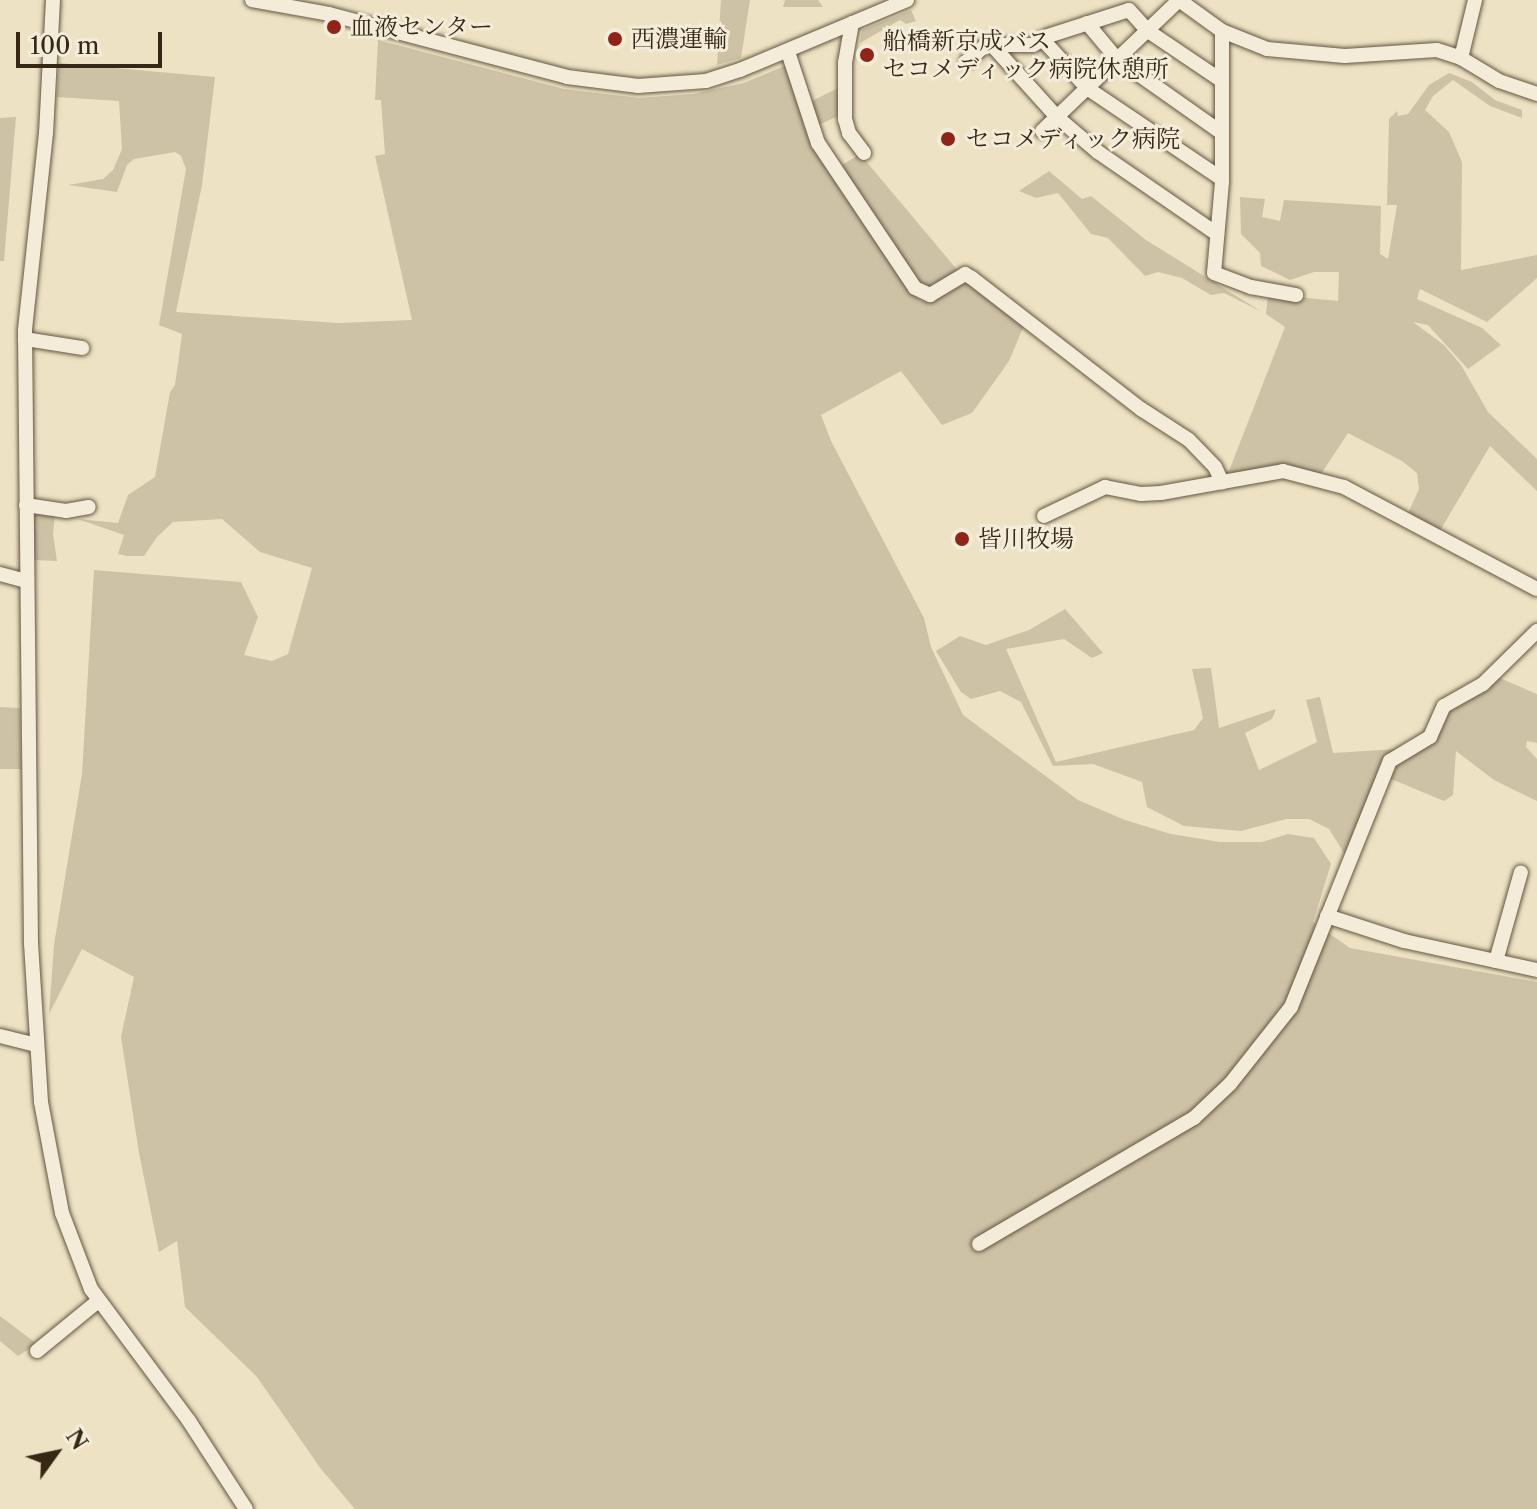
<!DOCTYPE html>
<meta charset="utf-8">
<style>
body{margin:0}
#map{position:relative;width:1537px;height:1509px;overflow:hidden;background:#ede2c3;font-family:"Libre Caslon Text","Noto Serif JP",serif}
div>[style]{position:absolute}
.green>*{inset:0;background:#cec2a6}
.roads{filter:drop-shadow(0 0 2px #645641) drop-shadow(0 0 2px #645641)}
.minor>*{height:14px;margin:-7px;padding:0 7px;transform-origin:7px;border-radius:7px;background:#f3ecd8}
.dots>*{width:22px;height:22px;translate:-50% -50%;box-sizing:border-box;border:4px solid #f3ecd8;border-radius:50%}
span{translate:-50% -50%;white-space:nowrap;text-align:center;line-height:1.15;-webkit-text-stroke:6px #f3ecd8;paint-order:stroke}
.poi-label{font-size:24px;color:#372816}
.left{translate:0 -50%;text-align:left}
.north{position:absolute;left:16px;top:1413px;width:80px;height:80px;-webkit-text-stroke:6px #f3ecd8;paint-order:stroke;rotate:57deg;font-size:22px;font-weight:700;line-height:32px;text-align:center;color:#372816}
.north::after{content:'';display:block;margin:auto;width:28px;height:36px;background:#372816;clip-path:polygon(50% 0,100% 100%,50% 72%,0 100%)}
.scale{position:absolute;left:16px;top:32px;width:146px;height:36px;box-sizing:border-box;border:4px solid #372816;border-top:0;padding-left:10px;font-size:24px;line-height:28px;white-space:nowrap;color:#372816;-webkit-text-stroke:6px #f3ecd8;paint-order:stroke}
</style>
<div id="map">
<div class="green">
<div style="clip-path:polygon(721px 0,750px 0,741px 58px,717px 65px)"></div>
<div style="clip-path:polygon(785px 0,818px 0,823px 7px,783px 7px)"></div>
<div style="clip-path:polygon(911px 10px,916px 21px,906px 24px,900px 20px,860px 43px,862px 30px)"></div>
<div style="clip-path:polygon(378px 40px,564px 89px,639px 98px,693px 94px,744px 83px,789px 64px,831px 168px,920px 300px,925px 302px,966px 278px,1025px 323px,1009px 361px,972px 413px,942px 425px,901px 371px,821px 415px,831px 441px,924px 618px,931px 647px,963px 715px,1078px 800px,1125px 820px,1171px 834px,1220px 842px,1262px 842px,1288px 834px,1314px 838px,1331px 864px,1313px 922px,1350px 948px,1537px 982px,1537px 1509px,355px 1509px,321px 1469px,257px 1377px,185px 1307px,177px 1241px,159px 1252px,139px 1153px,121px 1037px,134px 977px,82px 949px,49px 1014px,54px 945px,82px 774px,94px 570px,241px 582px,258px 617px,244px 655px,272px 661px,288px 654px,312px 568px,260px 552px,222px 519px,173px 522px,157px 537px,144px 556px,127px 556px,118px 554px,124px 535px,78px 519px,118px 523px,128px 495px,155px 477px,170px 392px,175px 385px,182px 334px,159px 325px,186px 169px,181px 156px,175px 152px,134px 159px,127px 165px,117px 192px,68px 185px,103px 179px,113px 170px,122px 149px,119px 101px,57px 97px,59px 63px,215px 77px,202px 185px,176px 312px,338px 323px,412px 320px,375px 156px,385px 154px,381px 100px,375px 100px)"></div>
<div style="clip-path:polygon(1449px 73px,1472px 82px,1495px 100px,1522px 110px,1522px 118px,1490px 106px,1453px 80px,1433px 96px,1425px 110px,1449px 132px,1462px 162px,1461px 270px,1537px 255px,1537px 278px,1487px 322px,1420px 289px,1417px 299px,1482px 328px,1501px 345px,1468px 369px,1428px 325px,1413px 322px,1444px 345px,1461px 365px,1488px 412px,1537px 459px,1537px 491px,1490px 446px,1438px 534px,1406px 518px,1419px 489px,1417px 473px,1402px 461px,1348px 433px,1319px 477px,1227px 476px,1285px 327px,1266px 314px,1268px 294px,1338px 301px,1339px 272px,1314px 272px,1290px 280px,1261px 266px,1260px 253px,1241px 234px,1240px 197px,1265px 199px,1262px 217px,1280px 221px,1284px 200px,1381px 206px,1380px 254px,1388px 259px,1397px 205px,1387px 205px,1389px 119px,1397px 111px,1398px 116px,1408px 114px,1429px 85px)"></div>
<div style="clip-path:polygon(838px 88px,843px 114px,814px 127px,810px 102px)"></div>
<div style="clip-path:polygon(16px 117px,4px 261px,0 261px,0 118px)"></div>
<div style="clip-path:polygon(860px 154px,959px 272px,935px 291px,923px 290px,839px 167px)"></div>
<div style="clip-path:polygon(1049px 171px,1082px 199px,1091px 196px,1146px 240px,1262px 312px,1224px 293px,1211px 295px,1182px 278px,1158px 272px,1145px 276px,1108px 238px,1091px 234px,1058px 193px,1036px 198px,1019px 191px)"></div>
<div style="clip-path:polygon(33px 513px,55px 514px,53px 534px,57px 561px,34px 560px)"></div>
<div style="clip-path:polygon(1065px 609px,1103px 653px,1092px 658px,1064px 639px,1006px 649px,1056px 762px,1194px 730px,1203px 718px,1192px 669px,1211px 668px,1219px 728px,1276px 709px,1272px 719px,1245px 733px,1259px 770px,1317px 742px,1306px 700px,1320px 697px,1333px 753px,1397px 749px,1346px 856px,1329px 829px,1309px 819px,1286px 819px,1241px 831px,1184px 826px,1147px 807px,1142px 782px,1093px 764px,1053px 766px,1021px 702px,1000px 691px,971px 699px,961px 692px,936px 651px,960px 636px,986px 645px,1029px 630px)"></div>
<div style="clip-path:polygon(1497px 677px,1537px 694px,1537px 743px,1527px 741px,1526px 747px,1537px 759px,1537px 801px,1494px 780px,1456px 751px,1453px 795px,1444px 801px,1384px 776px,1442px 713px)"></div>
<div style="clip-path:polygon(0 707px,20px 708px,21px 769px,0 769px)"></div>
<div style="clip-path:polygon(0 1316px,37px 1344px,18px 1356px,0 1341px)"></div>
</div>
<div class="roads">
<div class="minor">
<div style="left:53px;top:0;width:133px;rotate:93deg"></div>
<div style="left:46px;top:133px;width:199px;rotate:96.1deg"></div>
<div style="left:25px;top:331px;width:612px;rotate:89.44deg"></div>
<div style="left:31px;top:943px;width:159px;rotate:86.4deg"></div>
<div style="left:41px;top:1102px;width:113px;rotate:79.3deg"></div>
<div style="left:62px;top:1213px;width:81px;rotate:69.1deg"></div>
<div style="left:91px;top:1289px;width:164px;rotate:53.4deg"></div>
<div style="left:189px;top:1421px;width:105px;rotate:57.1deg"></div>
<div style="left:252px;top:0;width:78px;rotate:10.3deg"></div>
<div style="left:329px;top:14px;width:246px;rotate:14.8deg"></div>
<div style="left:567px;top:77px;width:72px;rotate:7.2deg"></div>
<div style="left:638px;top:86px;width:68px;rotate:-4.2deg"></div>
<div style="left:706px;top:81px;width:36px;rotate:-18deg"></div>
<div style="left:740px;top:70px;width:181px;rotate:-22.7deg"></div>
<div style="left:1179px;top:0;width:53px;rotate:35.8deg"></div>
<div style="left:1222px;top:31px;width:48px;rotate:21.8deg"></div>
<div style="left:1267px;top:49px;width:78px;rotate:5.1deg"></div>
<div style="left:1345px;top:56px;width:92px;rotate:-3.7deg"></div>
<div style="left:1437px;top:50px;width:25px;rotate:18deg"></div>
<div style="left:1461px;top:58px;width:44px;rotate:31.2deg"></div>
<div style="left:1499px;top:81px;width:40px;rotate:18.9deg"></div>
<div style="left:852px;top:23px;width:40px;rotate:100deg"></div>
<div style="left:845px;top:62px;width:57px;rotate:90deg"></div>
<div style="left:845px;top:119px;width:15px;rotate:74deg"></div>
<div style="left:849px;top:133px;width:25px;rotate:53deg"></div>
<div style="left:1087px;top:23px;width:47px;rotate:50.2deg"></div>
<div style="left:1117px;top:59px;width:128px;rotate:35.2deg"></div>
<div style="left:1222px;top:31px;width:151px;rotate:90deg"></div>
<div style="left:1222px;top:182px;width:91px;rotate:95deg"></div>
<div style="left:1214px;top:273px;width:40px;rotate:21deg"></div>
<div style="left:1251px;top:287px;width:46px;rotate:10.1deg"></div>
<div style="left:1042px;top:39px;width:67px;rotate:47.4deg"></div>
<div style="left:1087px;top:88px;width:163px;rotate:34deg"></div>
<div style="left:991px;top:44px;width:98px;rotate:47.9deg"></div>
<div style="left:1057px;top:117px;width:54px;rotate:40.5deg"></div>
<div style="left:1098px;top:152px;width:145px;rotate:34.6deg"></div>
<div style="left:788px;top:52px;width:96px;rotate:71.8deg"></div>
<div style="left:818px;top:143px;width:174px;rotate:56.2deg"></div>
<div style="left:915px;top:288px;width:17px;rotate:25deg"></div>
<div style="left:930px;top:295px;width:41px;rotate:-31deg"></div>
<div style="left:965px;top:274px;width:8px;rotate:30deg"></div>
<div style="left:972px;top:278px;width:214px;rotate:37.8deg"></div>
<div style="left:1141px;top:409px;width:57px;rotate:32.9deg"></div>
<div style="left:1189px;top:440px;width:37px;rotate:46deg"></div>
<div style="left:1215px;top:467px;width:17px;rotate:65deg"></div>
<div style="left:1461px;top:58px;width:60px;rotate:-76.4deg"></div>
<div style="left:967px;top:61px;width:25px;rotate:-40deg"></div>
<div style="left:986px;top:45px;width:47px"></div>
<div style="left:1033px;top:45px;width:17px;rotate:-31deg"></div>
<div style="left:1048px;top:36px;width:85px;rotate:-17.8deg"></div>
<div style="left:1129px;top:10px;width:28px;rotate:48deg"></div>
<div style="left:1148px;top:31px;width:89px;rotate:34deg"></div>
<div style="left:1042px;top:131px;width:190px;rotate:-43.7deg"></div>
<div style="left:25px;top:339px;width:58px;rotate:9deg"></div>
<div style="left:26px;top:505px;width:40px;rotate:8.5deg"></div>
<div style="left:66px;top:511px;width:23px;rotate:-10deg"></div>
<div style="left:1044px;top:516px;width:68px;rotate:-25.4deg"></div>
<div style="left:1105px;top:487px;width:37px;rotate:11deg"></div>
<div style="left:1141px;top:494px;width:20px;rotate:-3deg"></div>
<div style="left:1161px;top:493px;width:124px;rotate:-10.2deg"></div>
<div style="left:1283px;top:471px;width:63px;rotate:14.7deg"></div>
<div style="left:1344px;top:487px;width:218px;rotate:27.9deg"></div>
<div style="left:0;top:574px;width:27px;rotate:15deg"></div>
<div style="left:1327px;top:916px;width:81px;rotate:18deg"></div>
<div style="left:1404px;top:941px;width:136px;rotate:12.3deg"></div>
<div style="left:1496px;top:961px;width:92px;rotate:-74.3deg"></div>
<div style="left:0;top:1036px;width:36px;rotate:14deg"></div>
<div style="left:979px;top:1244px;width:249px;rotate:-30.4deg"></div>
<div style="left:1194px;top:1118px;width:50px;rotate:-43.4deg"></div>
<div style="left:1230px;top:1084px;width:98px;rotate:-51.6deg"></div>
<div style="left:1291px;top:1007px;width:265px;rotate:-68.1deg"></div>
<div style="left:1390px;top:761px;width:47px;rotate:-31deg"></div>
<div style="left:1430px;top:737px;width:34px;rotate:-66deg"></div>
<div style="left:1444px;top:706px;width:45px;rotate:-29.4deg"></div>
<div style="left:1483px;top:684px;width:76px;rotate:-44.5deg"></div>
<div style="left:37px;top:1351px;width:79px;rotate:-39.3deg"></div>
</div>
</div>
<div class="dots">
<div style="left:334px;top:27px;background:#8f2418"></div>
<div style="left:615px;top:39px;background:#8f2418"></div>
<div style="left:867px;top:55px;background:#8f2418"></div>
<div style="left:948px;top:139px;background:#8f2418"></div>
<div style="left:962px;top:539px;background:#8f2418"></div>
</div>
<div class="poi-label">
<span class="left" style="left:350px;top:27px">血液センター</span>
<span class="left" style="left:631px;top:39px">西濃運輸</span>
<span class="left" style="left:883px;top:55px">船橋新京成バス<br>セコメディック病院休憩所</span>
<span class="left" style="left:966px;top:139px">セコメディック病院</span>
<span class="left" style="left:978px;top:539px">皆川牧場</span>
</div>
<div class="north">N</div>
<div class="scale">100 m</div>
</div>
